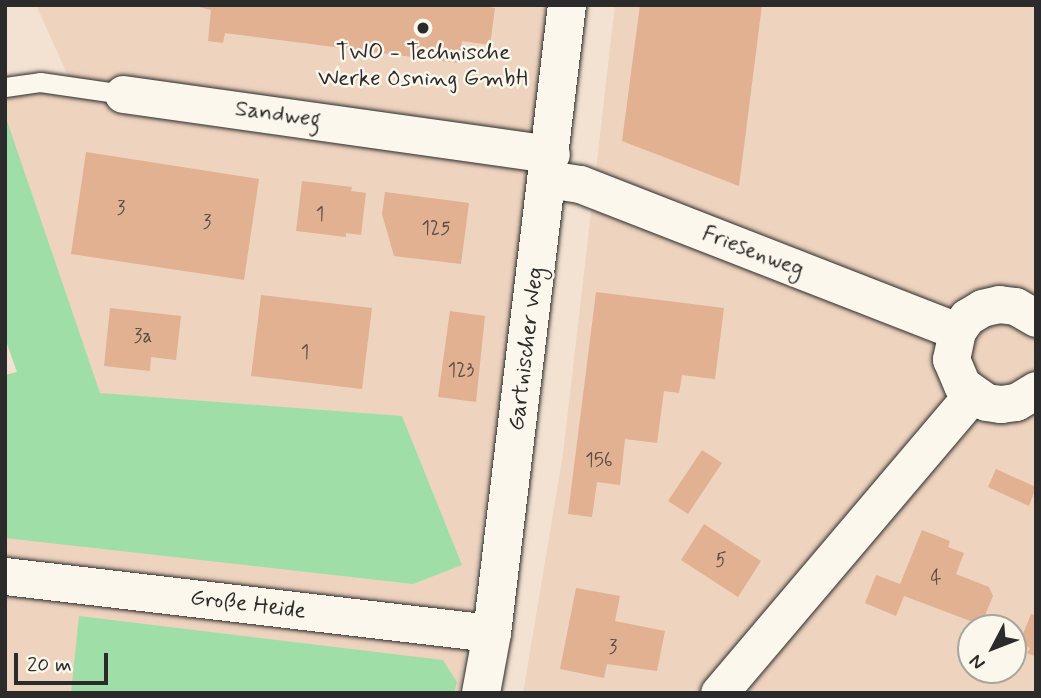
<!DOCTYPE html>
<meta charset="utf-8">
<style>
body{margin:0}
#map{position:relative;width:1041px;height:698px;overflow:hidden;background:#f3e2d1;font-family:Mynerve,sans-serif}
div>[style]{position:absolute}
.built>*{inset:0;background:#eed3be}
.green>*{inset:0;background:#9fdfa7}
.building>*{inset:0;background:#e1b192}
.roads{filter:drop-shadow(0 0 2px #2b2b2b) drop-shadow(0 0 2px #2b2b2b)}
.service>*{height:19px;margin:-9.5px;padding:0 9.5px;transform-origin:9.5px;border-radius:9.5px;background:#fbf7ec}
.minor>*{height:37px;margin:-18.5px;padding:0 18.5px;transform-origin:18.5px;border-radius:18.5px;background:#fbf7ec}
.tertiary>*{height:38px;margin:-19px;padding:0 19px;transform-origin:19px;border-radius:19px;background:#fbf7ec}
.dots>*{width:19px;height:19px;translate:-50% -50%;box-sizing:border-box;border:4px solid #fbf7ec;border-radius:50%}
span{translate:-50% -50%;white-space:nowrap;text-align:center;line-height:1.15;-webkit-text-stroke:5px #fbf7ec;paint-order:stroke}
.number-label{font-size:19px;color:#584c45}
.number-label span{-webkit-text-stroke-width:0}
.poi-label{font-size:23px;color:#2b2b2b}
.street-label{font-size:23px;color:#2b2b2b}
.frame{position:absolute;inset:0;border:7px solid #2b2b2b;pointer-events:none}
.north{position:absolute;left:957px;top:614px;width:70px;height:70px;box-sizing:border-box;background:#fbf7ec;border:2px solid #a8a59f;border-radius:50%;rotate:228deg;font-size:19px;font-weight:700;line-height:28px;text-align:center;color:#2b2b2b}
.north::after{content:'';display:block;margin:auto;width:24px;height:32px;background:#2b2b2b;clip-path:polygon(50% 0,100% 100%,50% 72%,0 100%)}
.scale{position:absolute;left:14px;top:653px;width:94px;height:32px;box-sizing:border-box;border:4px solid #2b2b2b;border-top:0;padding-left:9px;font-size:21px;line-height:24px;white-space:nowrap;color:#2b2b2b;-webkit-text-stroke:5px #fbf7ec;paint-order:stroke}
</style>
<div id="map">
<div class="built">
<div style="clip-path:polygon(36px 5px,550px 5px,513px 320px,459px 693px,5px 693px,5px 375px,17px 372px,5px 338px,5px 77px,68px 76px)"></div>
<div style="clip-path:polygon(evenodd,615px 5px,1036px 5px,1036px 693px,523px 693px,563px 454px,615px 5px,971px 628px,1013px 628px,1013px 670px,971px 670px,971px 628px)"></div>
</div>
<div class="green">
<div style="clip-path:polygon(5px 115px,100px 393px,402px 416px,462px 565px,413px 584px,5px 538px,5px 375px,17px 372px,5px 338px)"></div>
<div style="clip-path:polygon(79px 616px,443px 660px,457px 682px,454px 693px,71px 693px)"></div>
</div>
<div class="building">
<div style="clip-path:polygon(191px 5px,477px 5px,495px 8px,490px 45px,462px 41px,459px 63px,225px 33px,223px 43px,208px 41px,211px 10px)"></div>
<div style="clip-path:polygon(640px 5px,762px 5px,739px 186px,622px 141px)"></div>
<div style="clip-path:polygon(86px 152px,259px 179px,244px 280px,71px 254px)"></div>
<div style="clip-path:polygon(302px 181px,352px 187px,351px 191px,366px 193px,361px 235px,346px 233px,346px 237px,296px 231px)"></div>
<div style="clip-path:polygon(385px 192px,469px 203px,461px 264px,394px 256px,382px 214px)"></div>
<div style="clip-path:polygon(596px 292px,724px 308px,715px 379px,682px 375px,679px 393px,664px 391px,657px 443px,625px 439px,620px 485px,597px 482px,592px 517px,568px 514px)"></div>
<div style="clip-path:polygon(261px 295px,372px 308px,362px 389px,251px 376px)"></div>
<div style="clip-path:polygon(110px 308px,181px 316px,176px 360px,151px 357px,150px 371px,104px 366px)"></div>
<div style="clip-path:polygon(450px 311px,485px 316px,476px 402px,438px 397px)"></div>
<div style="clip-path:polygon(702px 450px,722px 463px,688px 514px,668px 501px)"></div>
<div style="clip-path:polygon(996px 469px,1036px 487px,1029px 506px,988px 487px)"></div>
<div style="clip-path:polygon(704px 524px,761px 561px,738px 597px,681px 560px)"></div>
<div style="clip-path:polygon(922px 530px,950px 541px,948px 547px,964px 553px,956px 574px,989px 587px,993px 596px,981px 625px,904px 596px,896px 616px,865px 603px,876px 575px,900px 584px)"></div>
<div style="clip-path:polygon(576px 588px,620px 596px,615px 621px,665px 631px,657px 671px,607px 664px,604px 678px,560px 669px)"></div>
<div style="clip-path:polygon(1031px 614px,1036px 616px,1034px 656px,1027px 653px,1030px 648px,1019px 644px)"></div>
</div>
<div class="roads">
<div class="service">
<div style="left:5px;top:87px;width:35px;rotate:-8deg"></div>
<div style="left:40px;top:82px;width:84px;rotate:8.2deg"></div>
</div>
<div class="minor">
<div style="left:123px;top:94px;width:432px;rotate:8deg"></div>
<div style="left:548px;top:179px;width:32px;rotate:9deg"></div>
<div style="left:580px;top:184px;width:405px;rotate:21.3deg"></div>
<div style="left:1036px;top:318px;width:24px;rotate:-150deg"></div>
<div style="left:1015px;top:306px;width:16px;rotate:-173deg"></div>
<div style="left:999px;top:304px;width:17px;rotate:167deg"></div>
<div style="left:982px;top:308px;width:17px;rotate:149deg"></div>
<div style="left:967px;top:317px;width:17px;rotate:126deg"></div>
<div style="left:957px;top:331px;width:29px;rotate:102deg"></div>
<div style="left:951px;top:359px;width:28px;rotate:67deg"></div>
<div style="left:962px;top:385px;width:29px;rotate:35deg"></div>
<div style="left:986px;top:402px;width:15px;rotate:8deg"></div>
<div style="left:1001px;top:404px;width:15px;rotate:-8deg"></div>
<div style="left:1016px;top:402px;width:23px;rotate:-31deg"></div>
<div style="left:5px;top:576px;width:490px;rotate:6.7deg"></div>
<div style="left:719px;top:693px;width:391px;rotate:-49.7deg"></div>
</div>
<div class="tertiary">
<div style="left:481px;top:693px;width:61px;rotate:-79.6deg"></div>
<div style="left:492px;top:633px;width:632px;rotate:-83.19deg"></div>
</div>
</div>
<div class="dots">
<div style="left:423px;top:28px;background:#2b2b2b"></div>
</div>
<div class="number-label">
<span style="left:121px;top:209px">3</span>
<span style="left:320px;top:215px">1</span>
<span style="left:207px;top:223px">3</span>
<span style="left:436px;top:229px">125</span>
<span style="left:143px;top:337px">3a</span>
<span style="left:305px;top:353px">1</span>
<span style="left:461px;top:371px">123</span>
<span style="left:599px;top:461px">156</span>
<span style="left:721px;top:561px">5</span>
<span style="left:936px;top:579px">4</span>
<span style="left:613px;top:648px">3</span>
</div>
<div class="poi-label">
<span style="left:423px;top:66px">TWO - Technische<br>Werke Osning GmbH</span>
</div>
<div class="street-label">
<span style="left:278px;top:115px;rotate:8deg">Sandweg</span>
<span style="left:753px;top:252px;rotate:21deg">Friesenweg</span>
<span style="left:527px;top:349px;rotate:-83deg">Gartnischer Weg</span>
<span style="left:248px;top:605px;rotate:7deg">Große Heide</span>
</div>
<div class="frame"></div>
<div class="north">N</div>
<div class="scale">20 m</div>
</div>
